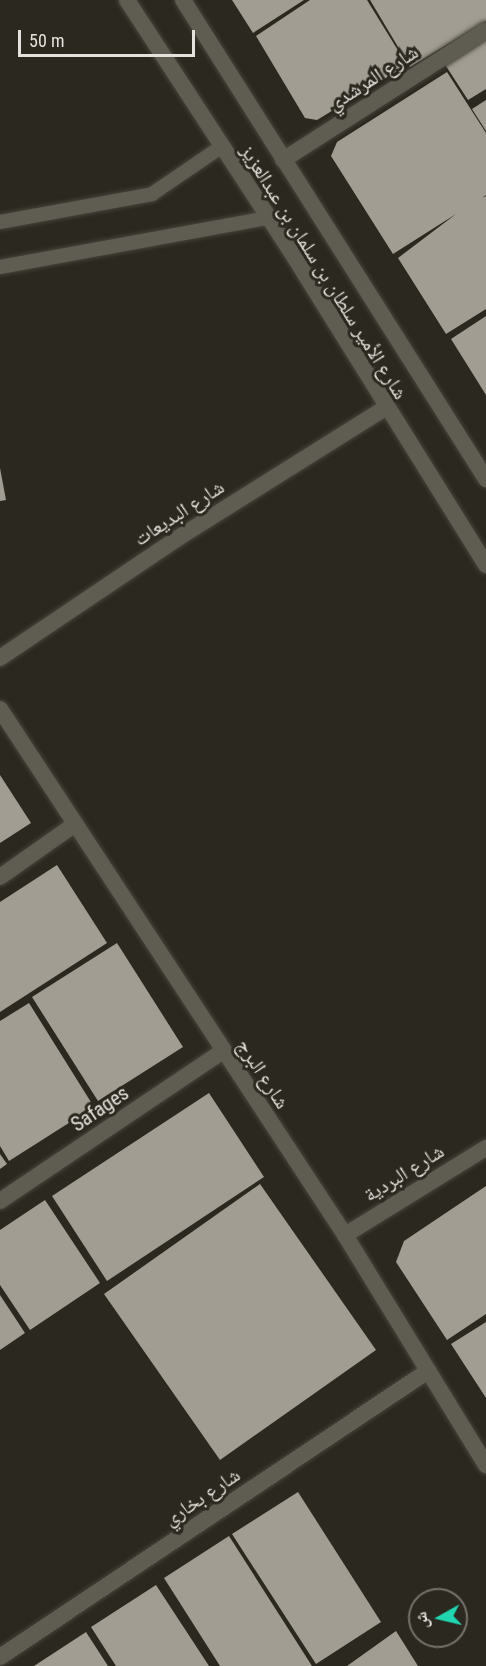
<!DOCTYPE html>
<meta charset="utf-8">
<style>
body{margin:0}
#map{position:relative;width:486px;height:1666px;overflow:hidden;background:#2b281f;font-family:"Roboto Condensed","Noto Naskh Arabic",sans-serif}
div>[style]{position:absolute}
.building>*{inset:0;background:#a19d92}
.roads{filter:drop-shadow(0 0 2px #46433c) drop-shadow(0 0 2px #46433c)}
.service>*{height:14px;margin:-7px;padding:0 7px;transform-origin:7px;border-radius:7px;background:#5f5c51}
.minor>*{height:16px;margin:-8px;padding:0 8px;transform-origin:8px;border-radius:8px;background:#5f5c51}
.tertiary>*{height:16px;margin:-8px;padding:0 8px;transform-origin:8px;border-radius:8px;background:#5f5c51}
span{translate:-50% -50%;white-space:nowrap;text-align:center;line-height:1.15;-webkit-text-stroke:6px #2b281f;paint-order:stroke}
.street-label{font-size:20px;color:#e4e2dc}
.north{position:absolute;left:408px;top:1588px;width:60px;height:60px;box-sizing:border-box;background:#2b281f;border:2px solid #75726b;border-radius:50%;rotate:262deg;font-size:16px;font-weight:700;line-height:24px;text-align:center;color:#e4e2dc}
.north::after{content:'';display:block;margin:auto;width:21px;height:27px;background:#20d5b0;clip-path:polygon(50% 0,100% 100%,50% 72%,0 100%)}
.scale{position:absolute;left:18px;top:30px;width:177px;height:27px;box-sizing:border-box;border:3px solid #e4e2dc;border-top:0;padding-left:8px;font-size:18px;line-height:21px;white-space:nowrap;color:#e4e2dc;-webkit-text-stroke:4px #2b281f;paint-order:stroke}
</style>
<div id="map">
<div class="building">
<div style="clip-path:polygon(232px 0,304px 0,253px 33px)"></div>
<div style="clip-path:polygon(310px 0,367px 0,407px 65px,317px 120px,305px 118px,256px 36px)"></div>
<div style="clip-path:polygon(370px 0,486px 0,486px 21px,410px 67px)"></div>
<div style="clip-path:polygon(486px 37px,486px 89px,468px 100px,444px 63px)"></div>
<div style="clip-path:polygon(447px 72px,486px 133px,486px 195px,482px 198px,486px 196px,486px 309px,446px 334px,398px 258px,456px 214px,393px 254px,331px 156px,337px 142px)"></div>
<div style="clip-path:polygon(486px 100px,486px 131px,472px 109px)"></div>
<div style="clip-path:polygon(486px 316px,486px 395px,451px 339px)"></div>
<div style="clip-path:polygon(0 468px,6px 500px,0 501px)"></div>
<div style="clip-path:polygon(0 775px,31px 823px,0 843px)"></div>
<div style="clip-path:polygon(57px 865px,107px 943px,0 1012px,0 902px)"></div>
<div style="clip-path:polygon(117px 943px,183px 1047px,98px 1101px,32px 997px)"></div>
<div style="clip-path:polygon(29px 1003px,94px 1107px,9px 1161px,0 1146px,0 1021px)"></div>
<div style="clip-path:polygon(209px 1093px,264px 1177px,107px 1281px,52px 1196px)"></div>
<div style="clip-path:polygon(0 1154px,7px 1164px,0 1169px)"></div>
<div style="clip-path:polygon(260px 1184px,376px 1350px,220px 1460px,104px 1294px)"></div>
<div style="clip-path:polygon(486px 1186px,486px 1314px,447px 1340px,396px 1262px,404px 1241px)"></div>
<div style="clip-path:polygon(45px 1200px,100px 1283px,30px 1330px,0 1285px,0 1230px)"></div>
<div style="clip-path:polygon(0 1295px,25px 1333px,0 1350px)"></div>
<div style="clip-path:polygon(486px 1322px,486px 1398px,451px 1344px)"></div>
<div style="clip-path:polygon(298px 1492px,381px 1622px,316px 1664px,232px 1534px)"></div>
<div style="clip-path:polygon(229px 1536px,312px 1666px,220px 1666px,164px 1578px)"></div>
<div style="clip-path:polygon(156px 1585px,209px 1666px,116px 1666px,91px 1627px)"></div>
<div style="clip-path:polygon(396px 1631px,418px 1666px,347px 1666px)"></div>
<div style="clip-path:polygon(86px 1632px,108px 1666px,34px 1666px)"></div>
</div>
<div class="roads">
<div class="service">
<div style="left:0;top:222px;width:155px;rotate:-10.4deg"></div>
<div style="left:152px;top:194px;width:83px;rotate:-34.3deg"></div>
<div style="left:0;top:267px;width:271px;rotate:-10.4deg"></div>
</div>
<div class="minor">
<div style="left:283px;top:160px;width:241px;rotate:-32.6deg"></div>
<div style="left:0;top:658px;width:215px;rotate:-34deg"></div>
<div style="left:178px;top:538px;width:244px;rotate:-32.1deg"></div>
<div style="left:0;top:709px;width:629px;rotate:56.74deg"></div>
<div style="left:345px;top:1235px;width:270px;rotate:58.5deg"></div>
<div style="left:0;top:877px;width:92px;rotate:-35.2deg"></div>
<div style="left:0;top:1201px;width:269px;rotate:-33.9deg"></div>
<div style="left:345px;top:1235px;width:166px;rotate:-31.7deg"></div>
<div style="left:0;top:1657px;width:515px;rotate:-33.75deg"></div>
</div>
<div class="tertiary">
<div style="left:127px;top:0;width:298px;rotate:56.9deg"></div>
<div style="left:290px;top:250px;width:371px;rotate:58.1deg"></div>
<div style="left:183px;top:0;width:567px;rotate:57.68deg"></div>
</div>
</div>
<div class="street-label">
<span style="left:373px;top:78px;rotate:-33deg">شارع المرشدي</span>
<span style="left:324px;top:272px;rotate:58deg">شارع الأمير سلطان بن سلمان بن عبدالعزيز</span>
<span style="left:179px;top:513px;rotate:-33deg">شارع البديعات</span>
<span style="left:263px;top:1074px;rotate:57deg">شارع البرج</span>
<span style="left:100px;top:1109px;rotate:-34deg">Safages</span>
<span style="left:404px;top:1173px;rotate:-32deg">شارع البردية</span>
<span style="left:202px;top:1497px;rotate:-34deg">شارع بخاري</span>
</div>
<div class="north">ش</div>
<div class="scale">50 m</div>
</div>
